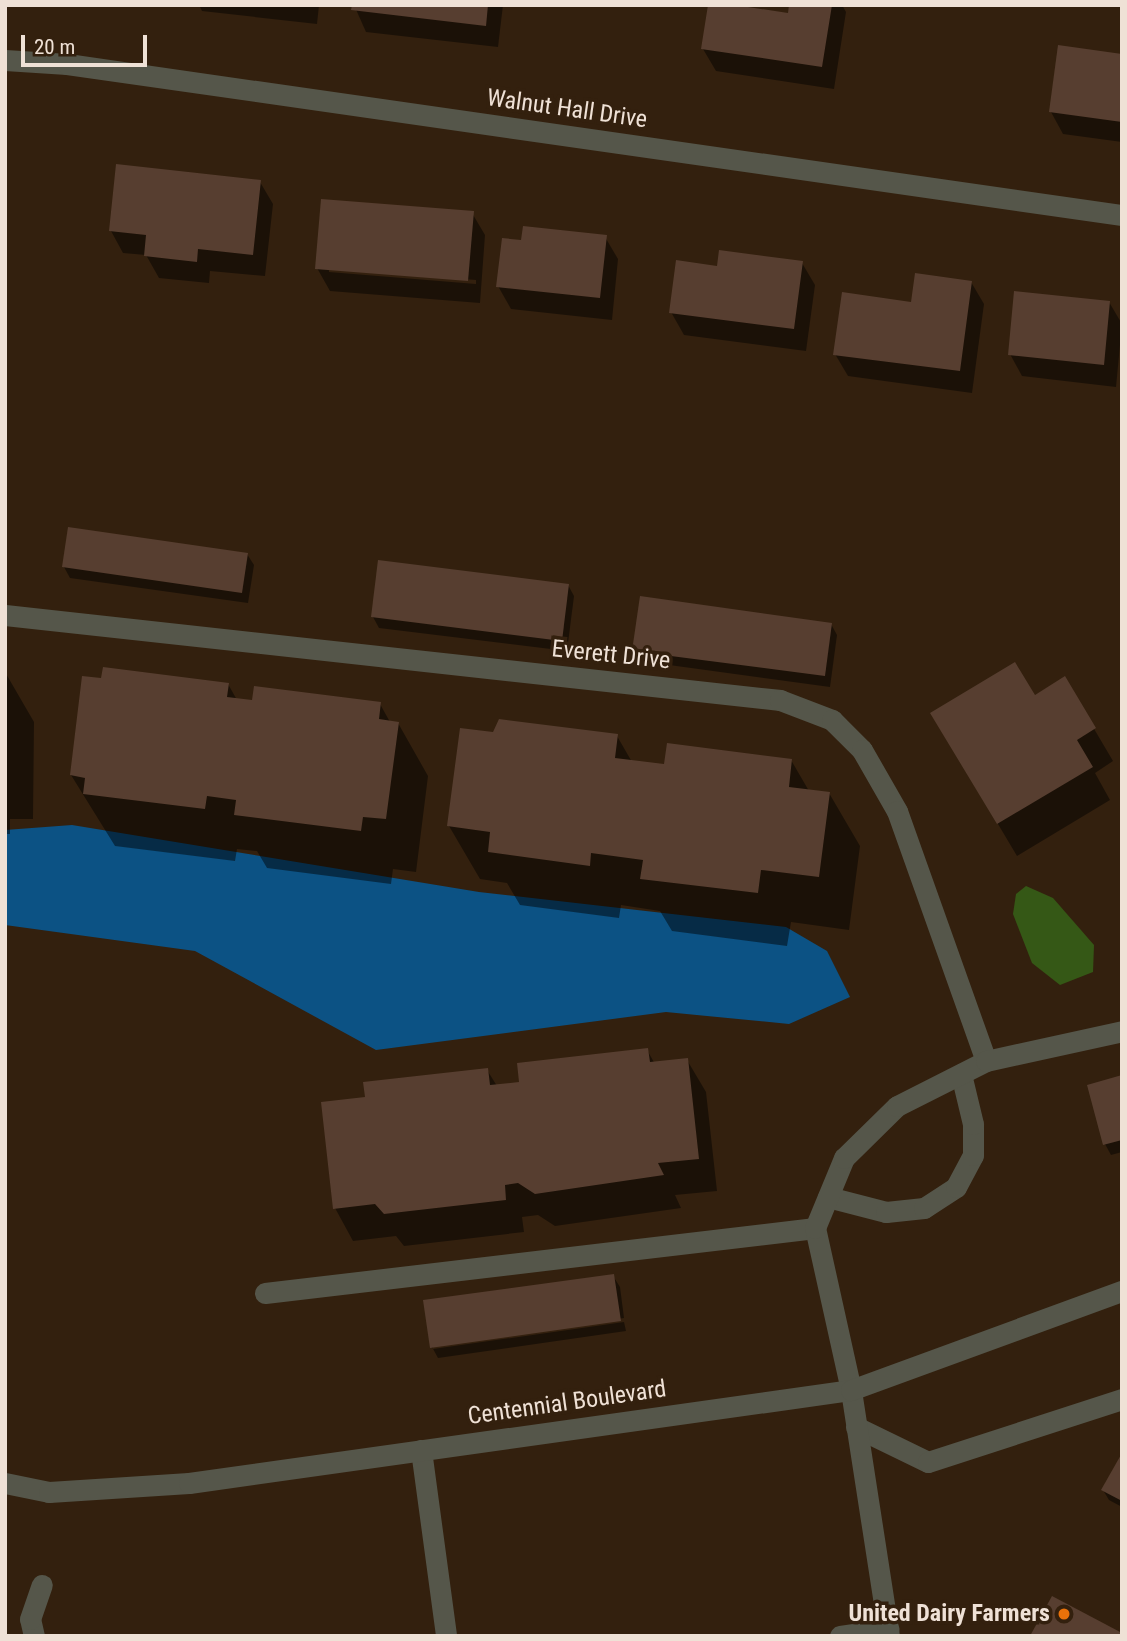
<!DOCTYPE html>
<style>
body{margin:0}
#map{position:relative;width:1127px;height:1641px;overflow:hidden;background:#33200e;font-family:"Roboto Condensed",sans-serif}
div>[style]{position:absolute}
.green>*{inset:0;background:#355816}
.water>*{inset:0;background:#0c5284}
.shadow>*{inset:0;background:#0007}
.building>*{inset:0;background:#573e30}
.service>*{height:21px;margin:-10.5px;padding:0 10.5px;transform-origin:10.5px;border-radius:10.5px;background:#55564a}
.minor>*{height:21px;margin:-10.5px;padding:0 10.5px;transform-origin:10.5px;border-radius:10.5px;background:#55564a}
.dots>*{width:19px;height:19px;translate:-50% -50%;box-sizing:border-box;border:4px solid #33200e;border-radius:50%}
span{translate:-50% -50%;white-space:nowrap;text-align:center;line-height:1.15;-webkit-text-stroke:7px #33200e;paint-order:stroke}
.street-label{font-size:24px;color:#efe1d6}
.poi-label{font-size:24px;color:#efe1d6;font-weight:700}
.right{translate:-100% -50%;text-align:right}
.frame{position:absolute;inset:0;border:7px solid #efe1d6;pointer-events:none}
.scale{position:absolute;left:21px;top:35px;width:126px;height:32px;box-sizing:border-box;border:4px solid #efe1d6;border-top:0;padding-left:9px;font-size:21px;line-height:24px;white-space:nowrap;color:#efe1d6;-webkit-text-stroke:5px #33200e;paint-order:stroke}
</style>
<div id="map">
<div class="green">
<div style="clip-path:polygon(1026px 886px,1053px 898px,1094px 945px,1093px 972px,1060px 985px,1032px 963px,1013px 914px,1016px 894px)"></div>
</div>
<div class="water">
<div style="clip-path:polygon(72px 825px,479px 892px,786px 927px,827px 951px,850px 997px,789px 1024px,666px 1012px,376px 1050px,195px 951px,5px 925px,5px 830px)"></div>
</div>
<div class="shadow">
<div style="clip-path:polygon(199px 5px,319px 5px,317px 24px,202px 11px)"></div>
<div style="clip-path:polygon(354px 5px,503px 5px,498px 47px,366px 32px)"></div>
<div style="clip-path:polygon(791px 5px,842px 5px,846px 12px,834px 89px,716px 71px,703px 49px,789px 15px)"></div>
<div style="clip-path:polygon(1122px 55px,1122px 142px,1063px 134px,1051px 112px)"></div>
<div style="clip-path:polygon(260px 182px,273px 204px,265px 276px,210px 271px,209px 283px,159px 278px,146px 255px,123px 253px,111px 231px)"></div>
<div style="clip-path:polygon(evenodd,472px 213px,485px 235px,480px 303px,330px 291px,317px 268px,472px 213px,329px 268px,476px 280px,476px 284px,329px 272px,329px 268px)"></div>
<div style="clip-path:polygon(605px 237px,618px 259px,612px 320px,511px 309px,498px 286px,523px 242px)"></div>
<div style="clip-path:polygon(802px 263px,815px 285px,806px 351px,684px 335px,671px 312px,718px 268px)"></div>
<div style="clip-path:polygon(971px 282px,984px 304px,972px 393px,848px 376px,835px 354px,913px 304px)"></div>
<div style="clip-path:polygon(1109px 302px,1122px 324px,1116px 387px,1022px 376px,1010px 354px)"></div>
<div style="clip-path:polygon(247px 554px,254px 565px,248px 603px,70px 578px,64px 567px)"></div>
<div style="clip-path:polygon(568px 585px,574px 596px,567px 651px,379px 628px,373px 617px)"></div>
<div style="clip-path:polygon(831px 624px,837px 635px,830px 687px,640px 661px,634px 650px)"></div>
<div style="clip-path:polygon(5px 672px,34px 722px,33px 819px,10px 819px,10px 834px,5px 834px)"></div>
<div style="clip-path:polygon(1064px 678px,1113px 761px,1095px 773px,1110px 800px,1017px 856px,951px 745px)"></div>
<div style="clip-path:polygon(228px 684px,237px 700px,380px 704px,390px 722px,398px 723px,428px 776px,416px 872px,393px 869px,391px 884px,267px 868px,257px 851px,237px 849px,235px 861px,115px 846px,71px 775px)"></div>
<div style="clip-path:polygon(494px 734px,617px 736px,632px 762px,666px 766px,791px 760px,809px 791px,829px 793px,860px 846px,849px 930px,791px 922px,787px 946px,672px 931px,660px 911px,621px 905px,619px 918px,520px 905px,507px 883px,480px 879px,449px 826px)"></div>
<div style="clip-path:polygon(647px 1050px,655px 1064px,687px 1060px,706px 1092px,717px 1191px,675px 1195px,681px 1208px,555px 1226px,538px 1215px,522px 1217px,524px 1232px,404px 1246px,396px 1236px,353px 1241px,335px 1208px,367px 1099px,487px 1070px,497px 1086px,521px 1083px)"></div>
<div style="clip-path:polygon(1122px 1077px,1122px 1152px,1111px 1155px,1105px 1144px)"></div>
<div style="clip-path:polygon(613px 1276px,620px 1287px,624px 1318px,433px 1346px,433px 1349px,624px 1322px,626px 1331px,438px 1358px,432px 1347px,425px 1302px)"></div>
<div style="clip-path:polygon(1122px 1457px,1122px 1507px,1109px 1500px,1103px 1490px)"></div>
</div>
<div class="building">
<div style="clip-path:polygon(352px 5px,488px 5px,486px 26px,351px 10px)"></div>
<div style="clip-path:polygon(708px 5px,735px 5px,788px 13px,789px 5px,832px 5px,822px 67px,701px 49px)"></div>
<div style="clip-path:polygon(1058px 45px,1122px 54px,1122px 122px,1049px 112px)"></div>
<div style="clip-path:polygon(116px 164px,261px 180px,253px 255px,198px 249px,197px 262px,144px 256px,146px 235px,109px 231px)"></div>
<div style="clip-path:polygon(321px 199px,474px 211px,468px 281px,315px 269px)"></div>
<div style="clip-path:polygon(523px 226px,607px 235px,600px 298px,496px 287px,502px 238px,521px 240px)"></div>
<div style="clip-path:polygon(719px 250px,803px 261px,794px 329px,669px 313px,676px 260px,717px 266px)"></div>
<div style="clip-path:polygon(915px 273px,972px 281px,960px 371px,833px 355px,842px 292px,911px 302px)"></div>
<div style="clip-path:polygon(1014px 291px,1110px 301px,1104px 365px,1008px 355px)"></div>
<div style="clip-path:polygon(68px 527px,248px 553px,242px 593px,62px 567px)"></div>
<div style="clip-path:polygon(378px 560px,569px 584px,562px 641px,371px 617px)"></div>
<div style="clip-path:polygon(640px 596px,832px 623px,825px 676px,632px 651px)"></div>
<div style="clip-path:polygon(1015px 662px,1035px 695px,1065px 676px,1096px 728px,1077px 740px,1093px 767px,997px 824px,930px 713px)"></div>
<div style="clip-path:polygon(103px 667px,229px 683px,227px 697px,252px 700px,254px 686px,381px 702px,379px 719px,399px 722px,386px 819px,363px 817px,361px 831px,234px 815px,236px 800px,207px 796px,205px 809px,83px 794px,85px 778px,70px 775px,82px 676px,101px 678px)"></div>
<div style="clip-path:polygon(499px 719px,618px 734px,615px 758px,664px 764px,667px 743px,792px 759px,789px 787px,830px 792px,819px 877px,761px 870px,758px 893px,640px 879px,643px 860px,591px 853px,590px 866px,488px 852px,490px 832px,447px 826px,460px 728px,493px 732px)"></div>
<div style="clip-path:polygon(648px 1048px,650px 1062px,688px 1058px,699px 1159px,658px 1163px,664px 1175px,535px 1194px,518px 1183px,505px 1185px,506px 1200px,384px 1214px,375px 1204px,333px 1209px,321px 1102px,365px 1097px,363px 1082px,488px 1068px,490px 1085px,519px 1082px,517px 1063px)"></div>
<div style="clip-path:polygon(1122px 1075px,1122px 1140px,1103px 1145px,1087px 1085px)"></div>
<div style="clip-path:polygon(614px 1274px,621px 1321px,430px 1348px,423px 1300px)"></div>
<div style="clip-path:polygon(1122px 1453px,1122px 1501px,1101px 1490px)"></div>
<div style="clip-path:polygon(1052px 1596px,1122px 1633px,1122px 1636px,1030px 1636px)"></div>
</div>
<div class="service">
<div style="left:5px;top:615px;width:780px;rotate:6.26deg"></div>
<div style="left:780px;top:700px;width:56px;rotate:21deg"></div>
<div style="left:832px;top:720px;width:42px;rotate:45deg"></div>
<div style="left:862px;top:750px;width:70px;rotate:60.2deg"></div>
<div style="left:897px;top:811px;width:265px;rotate:70.4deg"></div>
<div style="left:828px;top:1197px;width:60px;rotate:14.5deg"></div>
<div style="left:886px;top:1212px;width:38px;rotate:-6deg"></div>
<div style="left:924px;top:1208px;width:38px;rotate:-33deg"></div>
<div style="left:956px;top:1187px;width:36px;rotate:-62deg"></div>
<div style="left:973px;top:1155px;width:31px;rotate:-90deg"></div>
<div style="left:973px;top:1124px;width:51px;rotate:-103.5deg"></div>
<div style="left:265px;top:1293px;width:554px;rotate:-6.74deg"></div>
<div style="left:856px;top:1427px;width:80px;rotate:25.9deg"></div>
<div style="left:928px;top:1462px;width:204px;rotate:-18deg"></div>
<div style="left:421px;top:1450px;width:188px;rotate:82.3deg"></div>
<div style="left:34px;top:1636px;width:17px;rotate:-103deg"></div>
<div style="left:30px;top:1619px;width:36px;rotate:-71deg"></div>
<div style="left:840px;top:1636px;width:49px;rotate:-8.3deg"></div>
<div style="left:889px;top:1636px;width:249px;rotate:-98.8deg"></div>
<div style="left:851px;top:1390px;width:166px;rotate:-102.5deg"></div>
<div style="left:815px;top:1228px;width:76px;rotate:-67.5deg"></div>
<div style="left:844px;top:1158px;width:74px;rotate:-44.5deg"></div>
<div style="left:897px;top:1106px;width:100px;rotate:-26.8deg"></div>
<div style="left:986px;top:1061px;width:139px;rotate:-12.4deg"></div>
</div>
<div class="minor">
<div style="left:5px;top:60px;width:62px;rotate:3.7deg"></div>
<div style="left:67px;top:64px;width:1066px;rotate:8.15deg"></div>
<div style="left:5px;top:1483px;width:45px;rotate:11.6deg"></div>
<div style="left:49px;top:1492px;width:140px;rotate:-3.7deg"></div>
<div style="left:189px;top:1483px;width:669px;rotate:-8deg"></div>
<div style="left:851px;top:1390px;width:289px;rotate:-20.1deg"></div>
</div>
<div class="dots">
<div style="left:1064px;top:1614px;background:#e8710a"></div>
</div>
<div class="street-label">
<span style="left:567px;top:109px;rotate:8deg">Walnut Hall Drive</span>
<span style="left:611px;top:655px;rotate:6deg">Everett Drive</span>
<span style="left:567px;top:1403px;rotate:-8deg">Centennial Boulevard</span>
</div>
<div class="poi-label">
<span class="right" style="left:1050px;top:1614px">United Dairy Farmers</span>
</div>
<div class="frame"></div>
<div class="scale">20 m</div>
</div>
